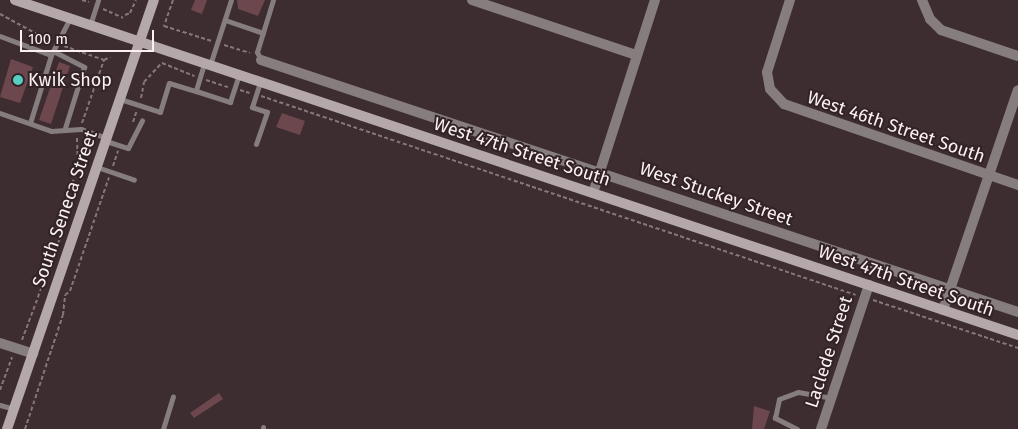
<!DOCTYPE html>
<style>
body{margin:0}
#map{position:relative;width:1018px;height:429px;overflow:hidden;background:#3d2d30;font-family:"Fira Sans",sans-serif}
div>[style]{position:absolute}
.building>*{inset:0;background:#6d474e}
.path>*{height:2px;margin-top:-1px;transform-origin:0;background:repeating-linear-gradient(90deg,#847779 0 4px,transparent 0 6.5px)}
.lane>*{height:5px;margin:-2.5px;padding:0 2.5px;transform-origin:2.5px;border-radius:2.5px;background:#867d7f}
.street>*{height:10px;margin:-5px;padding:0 5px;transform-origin:5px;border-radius:5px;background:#867d7f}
.secondary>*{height:10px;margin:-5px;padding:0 5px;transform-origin:5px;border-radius:5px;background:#b5a8aa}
.dots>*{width:14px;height:14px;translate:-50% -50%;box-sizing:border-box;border:2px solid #322326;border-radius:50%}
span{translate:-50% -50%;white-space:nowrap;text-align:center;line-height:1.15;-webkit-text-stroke:4px #322326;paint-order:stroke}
.poi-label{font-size:18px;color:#fbf1f2}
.left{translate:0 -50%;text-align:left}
.street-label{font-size:18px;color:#fbf1f2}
.scale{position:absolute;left:20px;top:30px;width:134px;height:22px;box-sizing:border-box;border:2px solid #fbf1f2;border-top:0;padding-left:6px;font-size:15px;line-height:18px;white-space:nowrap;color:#fbf1f2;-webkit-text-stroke:4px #322326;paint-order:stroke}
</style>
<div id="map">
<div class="building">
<div style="clip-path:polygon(195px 0,207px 0,202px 14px,191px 10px)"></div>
<div style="clip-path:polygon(237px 0,265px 0,258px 16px,238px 9px)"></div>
<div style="clip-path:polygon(11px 59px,33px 67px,20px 103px,0 97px)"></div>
<div style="clip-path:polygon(59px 62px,70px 66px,51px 124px,39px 120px)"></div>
<div style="clip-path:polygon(282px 113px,305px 121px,300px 135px,276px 127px)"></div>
<div style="clip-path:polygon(219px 393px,223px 399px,194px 418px,190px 413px)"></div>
<div style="clip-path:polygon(754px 406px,770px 411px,764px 429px,752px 429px)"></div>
</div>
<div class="path">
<div style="left:82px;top:0;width:7px;rotate:16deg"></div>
<div style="left:173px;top:0;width:28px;rotate:109deg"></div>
<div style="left:164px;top:26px;width:50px;rotate:17.4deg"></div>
<div style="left:103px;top:9px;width:22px;rotate:24deg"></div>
<div style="left:0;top:14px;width:57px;rotate:28.4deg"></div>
<div style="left:125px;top:15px;width:5px;rotate:-22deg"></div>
<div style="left:130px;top:13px;width:14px;rotate:-65deg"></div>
<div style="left:224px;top:45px;width:27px;rotate:17deg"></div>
<div style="left:64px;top:46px;width:42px;rotate:19.3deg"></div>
<div style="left:206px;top:80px;width:23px;rotate:18deg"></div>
<div style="left:240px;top:90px;width:10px;rotate:17deg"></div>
<div style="left:261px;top:96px;width:627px;rotate:18.49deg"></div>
<div style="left:141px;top:98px;width:16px;rotate:-79deg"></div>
<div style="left:144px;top:82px;width:26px;rotate:-47deg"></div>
<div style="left:162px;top:63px;width:35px;rotate:22deg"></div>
<div style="left:133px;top:122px;width:13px;rotate:-72deg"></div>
<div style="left:82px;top:123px;width:67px;rotate:-70.8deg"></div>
<div style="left:104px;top:60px;width:7px;rotate:-27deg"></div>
<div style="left:113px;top:166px;width:16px;rotate:-72deg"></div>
<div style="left:873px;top:300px;width:153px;rotate:18.3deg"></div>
<div style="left:22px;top:340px;width:112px;rotate:-69.6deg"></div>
<div style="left:61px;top:235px;width:10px;rotate:-119deg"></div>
<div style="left:56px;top:226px;width:62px;rotate:-69.2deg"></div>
<div style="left:78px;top:168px;width:32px;rotate:-92deg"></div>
<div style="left:0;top:390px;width:35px;rotate:-70deg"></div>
<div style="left:25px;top:429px;width:120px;rotate:-71.6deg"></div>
<div style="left:63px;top:315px;width:20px;rotate:-84deg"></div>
<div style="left:65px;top:295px;width:6px;rotate:-39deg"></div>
<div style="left:70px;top:291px;width:120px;rotate:-71.1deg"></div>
</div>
<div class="lane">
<div style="left:225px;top:20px;width:40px;rotate:18.9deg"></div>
<div style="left:90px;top:25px;width:26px;rotate:-72deg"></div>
<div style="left:0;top:36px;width:54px;rotate:20.4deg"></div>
<div style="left:51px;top:55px;width:42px;rotate:-62.8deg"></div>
<div style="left:55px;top:52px;width:33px;rotate:27deg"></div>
<div style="left:84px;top:67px;width:64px;rotate:107.3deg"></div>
<div style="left:261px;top:60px;width:9px;rotate:-117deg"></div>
<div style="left:257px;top:52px;width:54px;rotate:-72.9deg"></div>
<div style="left:204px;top:64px;width:28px;rotate:107deg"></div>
<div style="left:196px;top:91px;width:36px;rotate:18deg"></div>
<div style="left:230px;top:102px;width:28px;rotate:-72deg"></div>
<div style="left:210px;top:65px;width:68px;rotate:-72.1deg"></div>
<div style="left:120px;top:99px;width:42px;rotate:18deg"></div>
<div style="left:160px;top:112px;width:30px;rotate:-73deg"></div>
<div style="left:169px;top:83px;width:28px;rotate:17deg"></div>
<div style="left:0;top:113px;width:54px;rotate:19.4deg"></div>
<div style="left:51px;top:131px;width:30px;rotate:-4deg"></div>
<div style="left:81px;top:129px;width:28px;rotate:19deg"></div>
<div style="left:30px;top:123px;width:71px;rotate:-72.8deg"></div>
<div style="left:106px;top:141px;width:23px;rotate:18deg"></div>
<div style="left:128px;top:148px;width:31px;rotate:-63deg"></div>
<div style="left:256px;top:144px;width:34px;rotate:-71deg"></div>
<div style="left:267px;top:112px;width:16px;rotate:-162deg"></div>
<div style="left:252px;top:107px;width:26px;rotate:-72deg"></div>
<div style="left:97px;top:167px;width:39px;rotate:19deg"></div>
<div style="left:0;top:405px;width:15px;rotate:16deg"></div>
<div style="left:163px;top:429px;width:34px;rotate:-73deg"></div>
<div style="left:263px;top:429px;width:2px;rotate:-90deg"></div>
<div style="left:797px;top:429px;width:25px;rotate:-153deg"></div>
<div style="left:775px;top:418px;width:19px;rotate:-78deg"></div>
<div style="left:779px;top:399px;width:20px;rotate:-20deg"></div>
<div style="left:798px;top:392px;width:34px;rotate:10deg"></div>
</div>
<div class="street">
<div style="left:472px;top:0;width:173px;rotate:18.5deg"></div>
<div style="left:790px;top:0;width:76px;rotate:107.7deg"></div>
<div style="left:767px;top:72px;width:17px;rotate:80deg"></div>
<div style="left:770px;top:89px;width:21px;rotate:47deg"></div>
<div style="left:784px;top:104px;width:248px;rotate:19.1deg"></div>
<div style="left:922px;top:0;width:21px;rotate:67deg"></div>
<div style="left:930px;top:19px;width:16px;rotate:45deg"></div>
<div style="left:941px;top:30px;width:81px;rotate:18.7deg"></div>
<div style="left:261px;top:60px;width:798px;rotate:18.41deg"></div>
<div style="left:593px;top:193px;width:203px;rotate:-72.2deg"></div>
<div style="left:943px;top:310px;width:232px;rotate:-71.2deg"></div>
<div style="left:0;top:343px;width:35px;rotate:18deg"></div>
<div style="left:821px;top:429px;width:152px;rotate:-71.6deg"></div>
</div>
<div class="secondary">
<div style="left:15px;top:0;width:1057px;rotate:18.47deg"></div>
<div style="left:7px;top:429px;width:453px;rotate:-71.1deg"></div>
</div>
<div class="dots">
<div style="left:18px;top:80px;background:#56cec3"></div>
</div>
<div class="poi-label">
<span class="left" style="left:28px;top:80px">Kwik Shop</span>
</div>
<div class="street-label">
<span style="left:896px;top:127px;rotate:19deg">West 46th Street South</span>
<span style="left:522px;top:152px;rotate:18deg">West 47th Street South</span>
<span style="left:716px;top:194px;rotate:19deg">West Stuckey Street</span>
<span style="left:65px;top:209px;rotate:-71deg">South Seneca Street</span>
<span style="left:906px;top:281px;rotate:19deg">West 47th Street South</span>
<span style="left:829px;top:352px;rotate:-72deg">Laclede Street</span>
</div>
<div class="scale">100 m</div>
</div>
